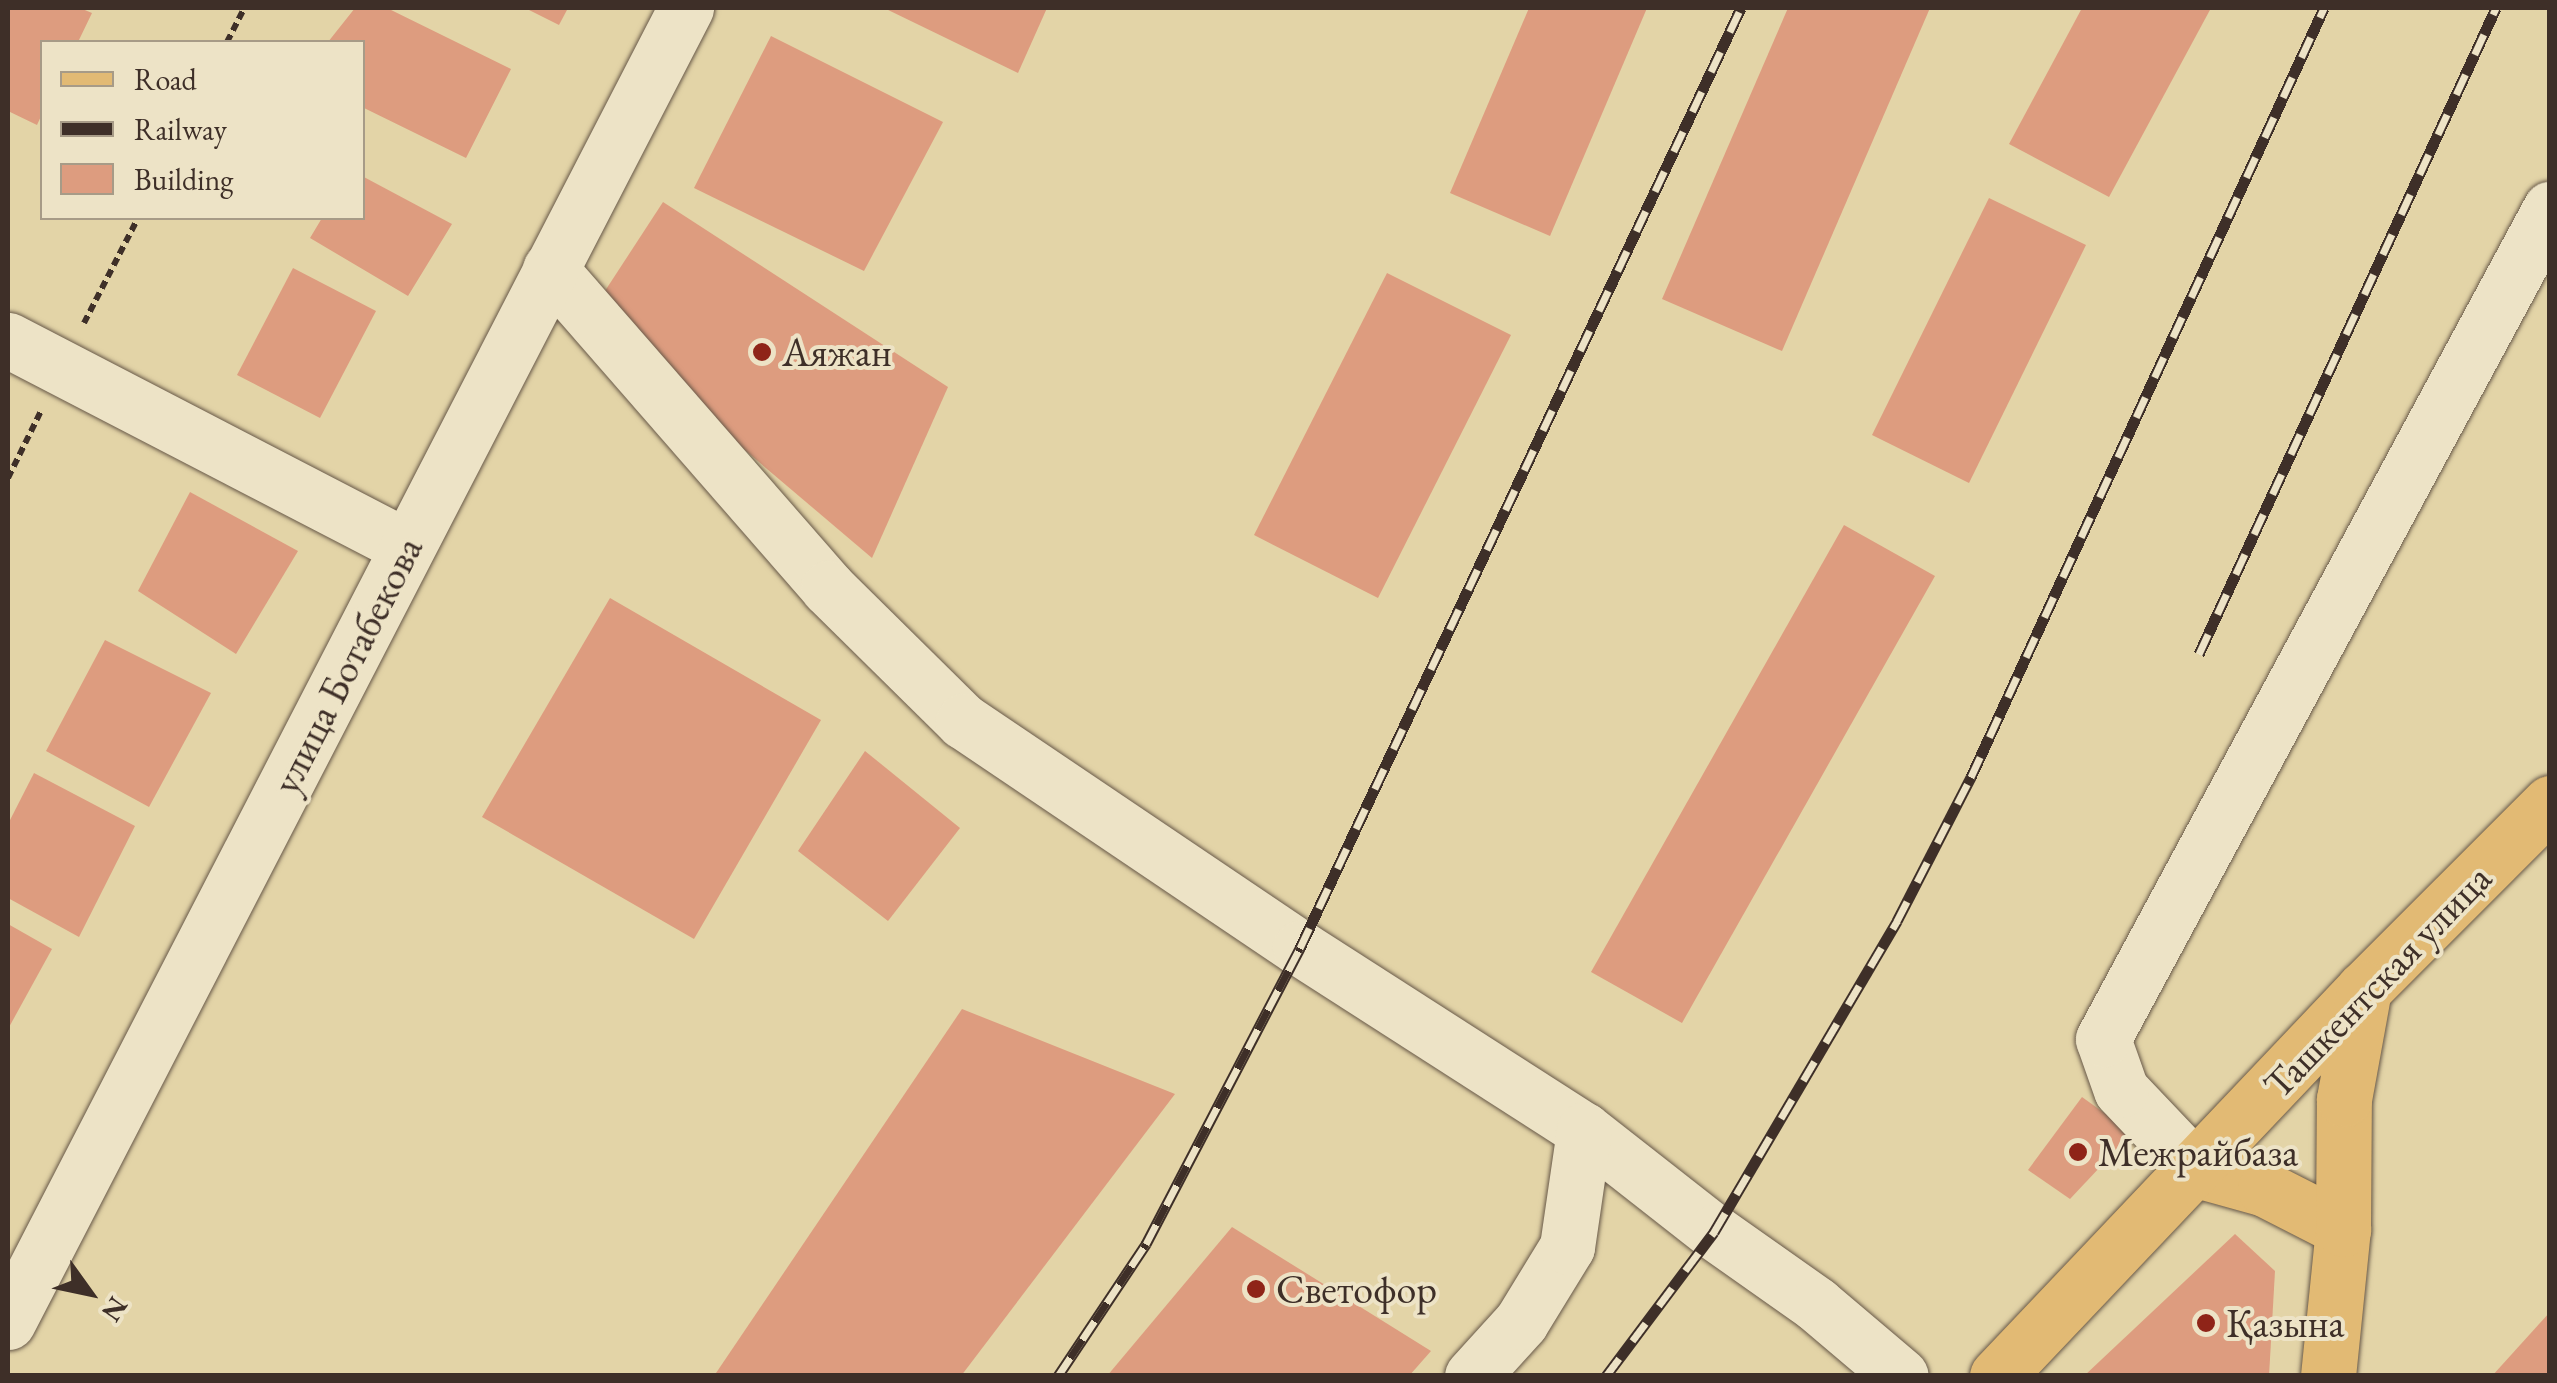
<!DOCTYPE html>
<meta charset="utf-8">
<style>
body{margin:0}
#map{position:relative;width:2557px;height:1383px;overflow:hidden;background:#e3d4a7;font-family:"EB Garamond",serif}
div>[style]{position:absolute}
.building>*{inset:0;background:#dd9c7f}
.path>*{height:6px;margin-top:-3px;transform-origin:0;background:repeating-linear-gradient(90deg,#3e2f28 0 8px,transparent 0 13px)}
.roads{filter:drop-shadow(0 0 2px #675848) drop-shadow(0 0 2px #675848)}
.minor>*{height:55px;margin:-27.5px;padding:0 27.5px;transform-origin:27.5px;border-radius:27.5px;background:#ede3c6}
.major>*{height:55px;margin:-27.5px;padding:0 27.5px;transform-origin:27.5px;border-radius:27.5px;background:#e2ba74}
.rail>*{height:11px;margin-top:-5.5px;transform-origin:0;background:repeating-linear-gradient(90deg,#ede3c6 0 22px,#3e2f28 0 44px);box-sizing:border-box;border-block:2px solid #3e2f28}
.dots>*{width:28px;height:28px;translate:-50% -50%;box-sizing:border-box;border:5px solid #ede3c6;border-radius:50%}
span{translate:-50% -50%;white-space:nowrap;text-align:center;line-height:1.15;-webkit-text-stroke:8px #ede3c6;paint-order:stroke}
.poi-label{font-size:40px;color:#3e2f28}
.left{translate:0 -50%;text-align:left}
.street-label{font-size:40px;color:#3e2f28}
.frame{position:absolute;inset:0;border:10px solid #3e2f28;pointer-events:none}
.legend{position:absolute;left:40px;top:40px;width:325px;height:180px;box-sizing:border-box;background:#ede3c6;border:2px solid #a79b87;margin:0;padding:12px 18px;list-style:none;font-size:30px;color:#3e2f28}
.legend li{display:flex;align-items:center;gap:20px;height:50px}
.legend b{width:50px;border:2px solid #a79b87}
.north{position:absolute;left:40px;top:1243px;width:100px;height:100px;-webkit-text-stroke:8px #ede3c6;paint-order:stroke;rotate:123deg;font-size:28px;font-weight:700;line-height:40px;text-align:center;color:#3e2f28}
.north::after{content:'';display:block;margin:auto;width:35px;height:45px;background:#3e2f28;clip-path:polygon(50% 0,100% 100%,50% 72%,0 100%)}
</style>
<div id="map">
<div class="building">
<div style="clip-path:polygon(8px 8px,80px 8px,92px 13px,78px 42px,42px 42px,42px 114px,37px 125px,8px 111px)"></div>
<div style="clip-path:polygon(355px 8px,387px 8px,511px 69px,466px 158px,362px 107px,362px 42px,328px 42px)"></div>
<div style="clip-path:polygon(525px 8px,568px 8px,559px 25px)"></div>
<div style="clip-path:polygon(884px 8px,1047px 8px,1018px 73px)"></div>
<div style="clip-path:polygon(1529px 8px,1647px 8px,1550px 236px,1450px 193px)"></div>
<div style="clip-path:polygon(1788px 8px,1930px 8px,1782px 351px,1662px 299px)"></div>
<div style="clip-path:polygon(2082px 8px,2211px 8px,2109px 197px,2009px 144px)"></div>
<div style="clip-path:polygon(771px 36px,943px 122px,864px 271px,694px 188px)"></div>
<div style="clip-path:polygon(362px 176px,452px 224px,408px 296px,310px 238px,322px 218px,362px 218px)"></div>
<div style="clip-path:polygon(1989px 198px,2086px 245px,1969px 483px,1872px 435px)"></div>
<div style="clip-path:polygon(663px 202px,948px 387px,872px 558px,588px 317px)"></div>
<div style="clip-path:polygon(293px 268px,376px 311px,320px 418px,237px 375px)"></div>
<div style="clip-path:polygon(1387px 273px,1511px 335px,1378px 598px,1254px 535px)"></div>
<div style="clip-path:polygon(190px 492px,298px 551px,236px 654px,138px 591px)"></div>
<div style="clip-path:polygon(1844px 525px,1935px 576px,1682px 1023px,1591px 972px)"></div>
<div style="clip-path:polygon(610px 598px,821px 720px,694px 939px,482px 817px)"></div>
<div style="clip-path:polygon(105px 640px,211px 693px,149px 807px,46px 751px)"></div>
<div style="clip-path:polygon(865px 751px,960px 828px,888px 921px,798px 851px)"></div>
<div style="clip-path:polygon(34px 773px,135px 826px,79px 937px,8px 898px,8px 824px)"></div>
<div style="clip-path:polygon(8px 924px,52px 949px,8px 1029px)"></div>
<div style="clip-path:polygon(962px 1009px,1175px 1094px,961px 1376px,714px 1376px)"></div>
<div style="clip-path:polygon(2082px 1097px,2132px 1133px,2070px 1199px,2028px 1170px)"></div>
<div style="clip-path:polygon(1232px 1227px,1431px 1351px,1409px 1376px,1107px 1376px)"></div>
<div style="clip-path:polygon(2235px 1234px,2275px 1271px,2269px 1376px,2084px 1376px)"></div>
<div style="clip-path:polygon(2550px 1312px,2550px 1376px,2492px 1376px)"></div>
</div>
<div class="path">
<div style="left:227px;top:42px;width:38px;rotate:-63deg"></div>
<div style="left:84px;top:323px;width:118px;rotate:-62.8deg"></div>
<div style="left:8px;top:478px;width:75px;rotate:-63.8deg"></div>
</div>
<div class="roads">
<div class="minor">
<div style="left:550px;top:269px;width:423px;rotate:48.9deg"></div>
<div style="left:828px;top:588px;width:190px;rotate:44.6deg"></div>
<div style="left:963px;top:721px;width:406px;rotate:34deg"></div>
<div style="left:1300px;top:948px;width:337px;rotate:32.7deg"></div>
<div style="left:1584px;top:1130px;width:165px;rotate:38.1deg"></div>
<div style="left:1714px;top:1232px;width:125px;rotate:35.2deg"></div>
<div style="left:1816px;top:1304px;width:111px;rotate:40.3deg"></div>
<div style="left:8px;top:340px;width:449px;rotate:27.4deg"></div>
<div style="left:2197px;top:1170px;width:110px;rotate:-133.5deg"></div>
<div style="left:2121px;top:1090px;width:54px;rotate:-109.4deg"></div>
<div style="left:2103px;top:1039px;width:943px;rotate:-61.7deg"></div>
<div style="left:8px;top:1322px;width:1479px;rotate:-62.71deg"></div>
<div style="left:1472px;top:1376px;width:73px;rotate:-47.8deg"></div>
<div style="left:1521px;top:1322px;width:88px;rotate:-58.5deg"></div>
<div style="left:1567px;top:1247px;width:118px;rotate:-81.7deg"></div>
</div>
<div class="major">
<div style="left:2197px;top:1170px;width:71px;rotate:15.6deg"></div>
<div style="left:2265px;top:1189px;width:88px;rotate:27.1deg"></div>
<div style="left:1997px;top:1376px;width:533px;rotate:-46.52deg"></div>
<div style="left:2364px;top:989px;width:263px;rotate:-45deg"></div>
<div style="left:2328px;top:1376px;width:148px;rotate:-84.2deg"></div>
<div style="left:2343px;top:1229px;width:130px;rotate:-89.6deg"></div>
<div style="left:2344px;top:1099px;width:112px;rotate:-79.7deg"></div>
</div>
</div>
<div class="rail">
<div style="left:2199px;top:654px;width:711px;rotate:-65.31deg"></div>
<div style="left:1058px;top:1376px;width:159px;rotate:-56.3deg"></div>
<div style="left:1146px;top:1244px;width:334px;rotate:-62.5deg"></div>
<div style="left:1300px;top:948px;width:1038px;rotate:-64.87deg"></div>
<div style="left:1606px;top:1376px;width:180px;rotate:-53.1deg"></div>
<div style="left:1714px;top:1232px;width:361px;rotate:-59.5deg"></div>
<div style="left:1897px;top:921px;width:162px;rotate:-62.8deg"></div>
<div style="left:1971px;top:777px;width:846px;rotate:-65.34deg"></div>
</div>
<div class="dots">
<div style="left:762px;top:352px;background:#8f2418"></div>
<div style="left:2078px;top:1152px;background:#8f2418"></div>
<div style="left:1256px;top:1289px;background:#8f2418"></div>
<div style="left:2206px;top:1323px;background:#8f2418"></div>
</div>
<div class="poi-label">
<span class="left" style="left:782px;top:352px">Аяжан</span>
<span class="left" style="left:2098px;top:1152px">Межрайбаза</span>
<span class="left" style="left:1276px;top:1289px">Светофор</span>
<span class="left" style="left:2226px;top:1323px">Қазына</span>
</div>
<div class="street-label">
<span style="left:347px;top:665px;rotate:-63deg">улица Ботабекова</span>
<span style="left:2377px;top:981px;rotate:-46deg">Ташкентская улица</span>
</div>
<div class="frame"></div>
<ul class="legend">
<li><b style="height:12px;background:#e2ba74"></b>Road</li>
<li><b style="height:12px;background:#3e2f28"></b>Railway</li>
<li><b style="height:28px;background:#dd9c7f"></b>Building</li>
</ul>
<div class="north">N</div>
</div>
